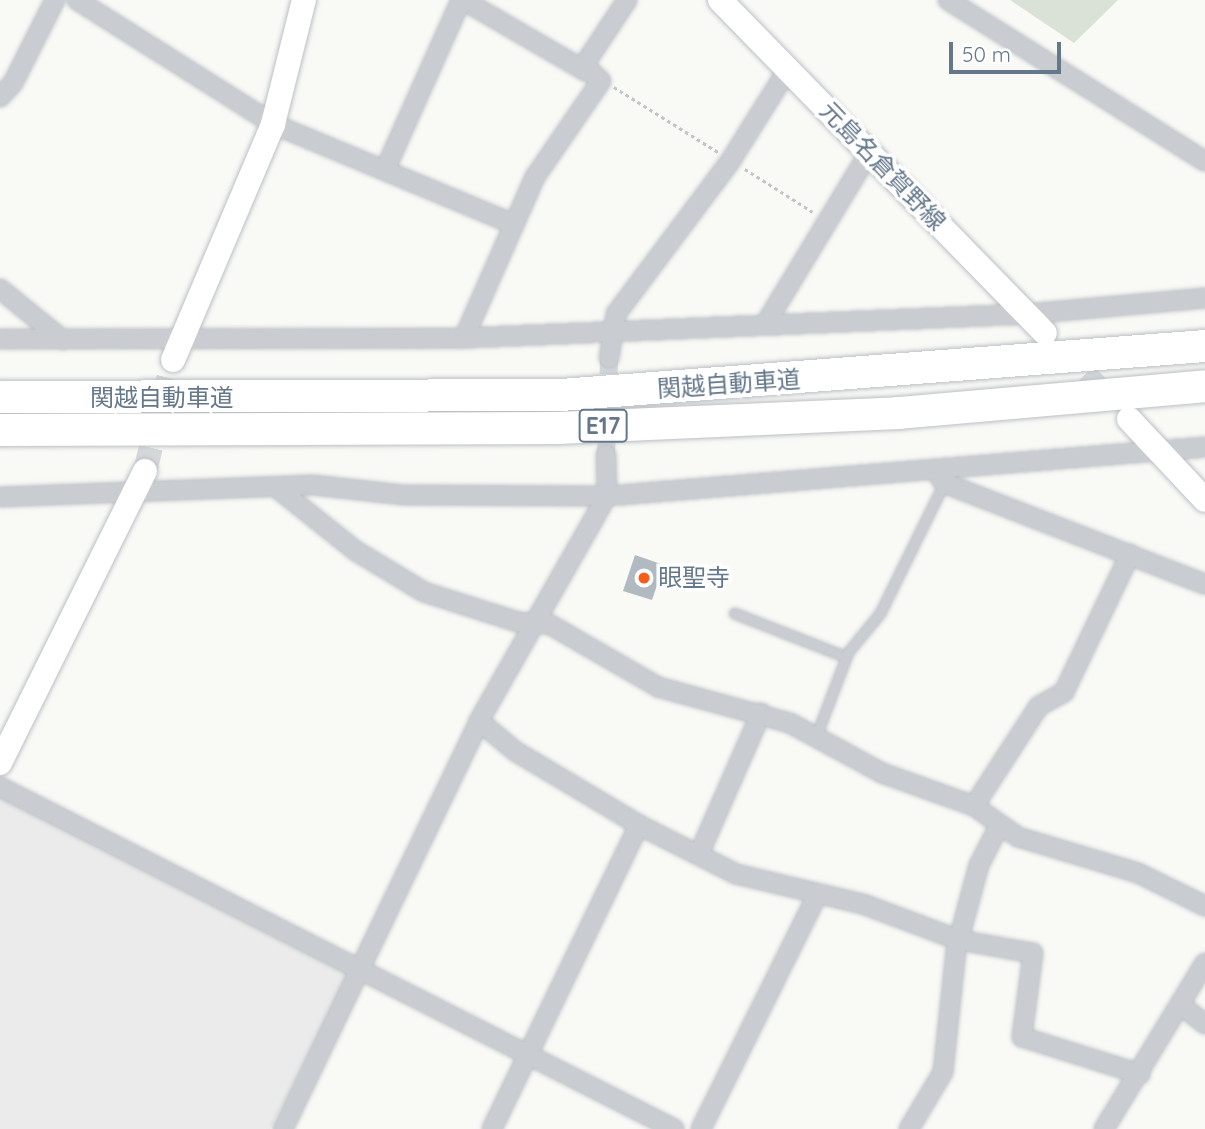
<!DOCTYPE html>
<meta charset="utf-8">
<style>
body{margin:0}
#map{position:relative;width:1205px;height:1129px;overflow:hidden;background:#f9f9f6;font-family:Quicksand,"Noto Sans JP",sans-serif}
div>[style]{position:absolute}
.built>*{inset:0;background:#eaebea}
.green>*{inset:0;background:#dae2d7}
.building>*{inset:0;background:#b1b9c1}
.street-tunnel>*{height:18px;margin-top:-9px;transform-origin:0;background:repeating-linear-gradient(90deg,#d4d8db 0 18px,transparent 0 27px)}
.secondary-tunnel>*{height:24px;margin-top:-12px;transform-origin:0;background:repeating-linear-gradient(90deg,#d4d8db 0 24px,transparent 0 36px)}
.path>*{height:2.5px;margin-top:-1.25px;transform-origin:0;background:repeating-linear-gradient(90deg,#c2c4c7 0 3.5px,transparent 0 7px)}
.roads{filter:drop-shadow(0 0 2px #bbc0c5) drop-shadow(0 0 2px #bbc0c5)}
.lane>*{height:9px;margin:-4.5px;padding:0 4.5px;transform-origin:4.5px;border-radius:4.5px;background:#c9cdd1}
.street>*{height:18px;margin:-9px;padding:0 9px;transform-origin:9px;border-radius:9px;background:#c9cdd1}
.secondary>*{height:24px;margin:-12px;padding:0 12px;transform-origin:12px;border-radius:12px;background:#fff}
.highway>*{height:32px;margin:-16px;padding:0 16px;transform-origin:16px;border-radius:16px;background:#fff}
.dots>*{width:19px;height:19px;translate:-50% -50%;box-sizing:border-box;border:4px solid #fff;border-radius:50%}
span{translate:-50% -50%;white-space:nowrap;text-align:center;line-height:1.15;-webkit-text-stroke:7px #fff;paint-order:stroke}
.shield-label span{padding:2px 5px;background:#fff;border:2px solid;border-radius:5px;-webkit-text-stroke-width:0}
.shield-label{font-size:23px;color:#65778b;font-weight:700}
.street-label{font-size:24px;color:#65778b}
.poi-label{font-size:24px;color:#65778b}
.left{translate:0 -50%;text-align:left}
.scale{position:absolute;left:949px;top:42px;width:112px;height:32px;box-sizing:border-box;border:4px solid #65778b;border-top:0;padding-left:9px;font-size:21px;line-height:24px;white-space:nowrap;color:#65778b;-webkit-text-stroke:5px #fff;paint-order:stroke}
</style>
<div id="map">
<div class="built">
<div style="clip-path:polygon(0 795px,346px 970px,349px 976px,270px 1129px,0 1129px)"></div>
</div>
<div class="green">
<div style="clip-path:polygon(1010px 0,1118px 0,1074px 43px)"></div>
</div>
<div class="building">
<div style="clip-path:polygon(635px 555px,664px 565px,652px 600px,623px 591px)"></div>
</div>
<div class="street-tunnel">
<div style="left:606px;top:455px;width:97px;rotate:-88.2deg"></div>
</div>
<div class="secondary-tunnel">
<div style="left:1060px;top:349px;width:76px;rotate:45.5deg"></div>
<div style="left:145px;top:471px;width:114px;rotate:-75.8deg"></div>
</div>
<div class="path">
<div style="left:614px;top:87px;width:123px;rotate:32deg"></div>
<div style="left:745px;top:169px;width:80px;rotate:32.3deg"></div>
</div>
<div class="roads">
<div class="lane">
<div style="left:734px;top:613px;width:120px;rotate:21.4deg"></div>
<div style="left:816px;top:736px;width:90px;rotate:-69.1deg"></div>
<div style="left:848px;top:652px;width:50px;rotate:-50.6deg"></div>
<div style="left:880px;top:613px;width:145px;rotate:-63.8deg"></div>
</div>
<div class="street">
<div style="left:77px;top:0;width:232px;rotate:32.3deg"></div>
<div style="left:273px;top:124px;width:260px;rotate:22.6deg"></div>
<div style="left:463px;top:0;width:143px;rotate:30.1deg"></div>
<div style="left:948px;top:0;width:303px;rotate:32.1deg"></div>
<div style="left:0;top:97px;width:19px;rotate:-47deg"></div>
<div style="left:13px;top:83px;width:93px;rotate:-63.2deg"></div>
<div style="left:385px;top:170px;width:186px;rotate:-65.9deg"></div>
<div style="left:0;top:289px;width:81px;rotate:39deg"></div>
<div style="left:766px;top:323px;width:201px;rotate:-58.8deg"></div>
<div style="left:464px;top:338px;width:176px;rotate:-66.2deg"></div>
<div style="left:535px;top:177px;width:116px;rotate:-55.5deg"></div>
<div style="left:601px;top:81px;width:23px;rotate:-137deg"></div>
<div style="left:584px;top:65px;width:78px;rotate:-56.5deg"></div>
<div style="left:0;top:339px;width:464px;rotate:-0.1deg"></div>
<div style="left:464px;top:338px;width:564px;rotate:-2.44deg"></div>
<div style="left:1027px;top:314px;width:179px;rotate:-5.1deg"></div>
<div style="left:609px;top:358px;width:45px;rotate:-81deg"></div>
<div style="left:616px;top:314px;width:192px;rotate:-53.2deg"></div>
<div style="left:731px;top:160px;width:107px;rotate:-57.9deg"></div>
<div style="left:936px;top:471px;width:14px;rotate:56deg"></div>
<div style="left:944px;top:483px;width:280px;rotate:21.2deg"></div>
<div style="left:277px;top:488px;width:101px;rotate:38.6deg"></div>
<div style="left:356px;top:551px;width:79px;rotate:31.1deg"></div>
<div style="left:424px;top:592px;width:99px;rotate:17.7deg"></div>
<div style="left:518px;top:622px;width:31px;rotate:4deg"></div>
<div style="left:549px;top:624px;width:126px;rotate:30deg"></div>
<div style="left:658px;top:687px;width:137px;rotate:15.3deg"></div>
<div style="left:790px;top:723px;width:105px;rotate:28.5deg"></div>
<div style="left:882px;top:773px;width:98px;rotate:19.7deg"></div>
<div style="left:974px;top:806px;width:54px;rotate:35.2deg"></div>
<div style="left:1018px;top:837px;width:125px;rotate:16.7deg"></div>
<div style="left:1138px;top:873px;width:75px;rotate:26.2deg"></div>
<div style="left:0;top:497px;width:313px;rotate:-2.2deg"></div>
<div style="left:313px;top:485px;width:92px;rotate:6.3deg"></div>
<div style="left:404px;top:495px;width:203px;rotate:0.3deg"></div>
<div style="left:607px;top:496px;width:600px;rotate:-4.68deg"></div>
<div style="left:479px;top:721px;width:47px;rotate:39.8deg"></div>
<div style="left:515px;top:751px;width:144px;rotate:30.8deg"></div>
<div style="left:639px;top:825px;width:109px;rotate:26.8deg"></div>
<div style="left:736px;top:874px;width:130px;rotate:13.3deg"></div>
<div style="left:863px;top:904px;width:103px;rotate:20.6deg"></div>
<div style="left:959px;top:940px;width:75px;rotate:10deg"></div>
<div style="left:1033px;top:953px;width:85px;rotate:97.5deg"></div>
<div style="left:1022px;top:1037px;width:124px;rotate:17.4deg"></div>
<div style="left:0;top:787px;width:756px;rotate:26.9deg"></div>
<div style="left:974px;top:806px;width:119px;rotate:-57deg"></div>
<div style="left:1039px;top:706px;width:29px;rotate:-29deg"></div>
<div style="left:1064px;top:692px;width:153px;rotate:-64.4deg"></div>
<div style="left:700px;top:852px;width:152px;rotate:-66.3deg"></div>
<div style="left:1182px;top:1006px;width:29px;rotate:38deg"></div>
<div style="left:283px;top:1129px;width:453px;rotate:-64.3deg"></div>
<div style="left:479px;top:721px;width:259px;rotate:-60.4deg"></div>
<div style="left:607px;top:496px;width:41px;rotate:-91.4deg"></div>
<div style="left:492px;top:1129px;width:338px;rotate:-64.2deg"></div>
<div style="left:701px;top:1129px;width:261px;rotate:-63.6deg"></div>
<div style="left:909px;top:1129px;width:66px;rotate:-59.2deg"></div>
<div style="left:943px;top:1072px;width:123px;rotate:-83.9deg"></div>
<div style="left:956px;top:950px;width:88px;rotate:-74.9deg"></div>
<div style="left:979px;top:865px;width:44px;rotate:-62.9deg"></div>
<div style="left:1104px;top:1129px;width:194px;rotate:-58.7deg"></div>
</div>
<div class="secondary">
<div style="left:720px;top:0;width:465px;rotate:45.7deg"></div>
<div style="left:173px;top:360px;width:256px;rotate:-67deg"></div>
<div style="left:273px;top:124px;width:128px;rotate:-76deg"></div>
<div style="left:1129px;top:419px;width:111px;rotate:46.8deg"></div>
<div style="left:0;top:763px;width:326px;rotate:-63.6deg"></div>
</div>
<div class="highway">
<div style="left:0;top:397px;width:561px;rotate:-0.2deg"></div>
<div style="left:561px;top:395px;width:646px;rotate:-4.35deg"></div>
<div style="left:0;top:430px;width:558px;rotate:-0.21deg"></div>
<div style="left:558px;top:428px;width:341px;rotate:-2.5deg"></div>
<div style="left:899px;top:413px;width:307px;rotate:-5deg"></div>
</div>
</div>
<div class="dots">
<div style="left:644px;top:578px;background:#f65d1a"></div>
</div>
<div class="shield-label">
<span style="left:603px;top:426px">E17</span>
</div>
<div class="street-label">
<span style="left:883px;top:166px;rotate:46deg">元島名倉賀野線</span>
<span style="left:729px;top:384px;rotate:-4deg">関越自動車道</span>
<span style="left:162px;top:398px">関越自動車道</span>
</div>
<div class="poi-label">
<span class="left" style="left:658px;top:578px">眼聖寺</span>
</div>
<div class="scale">50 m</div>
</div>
